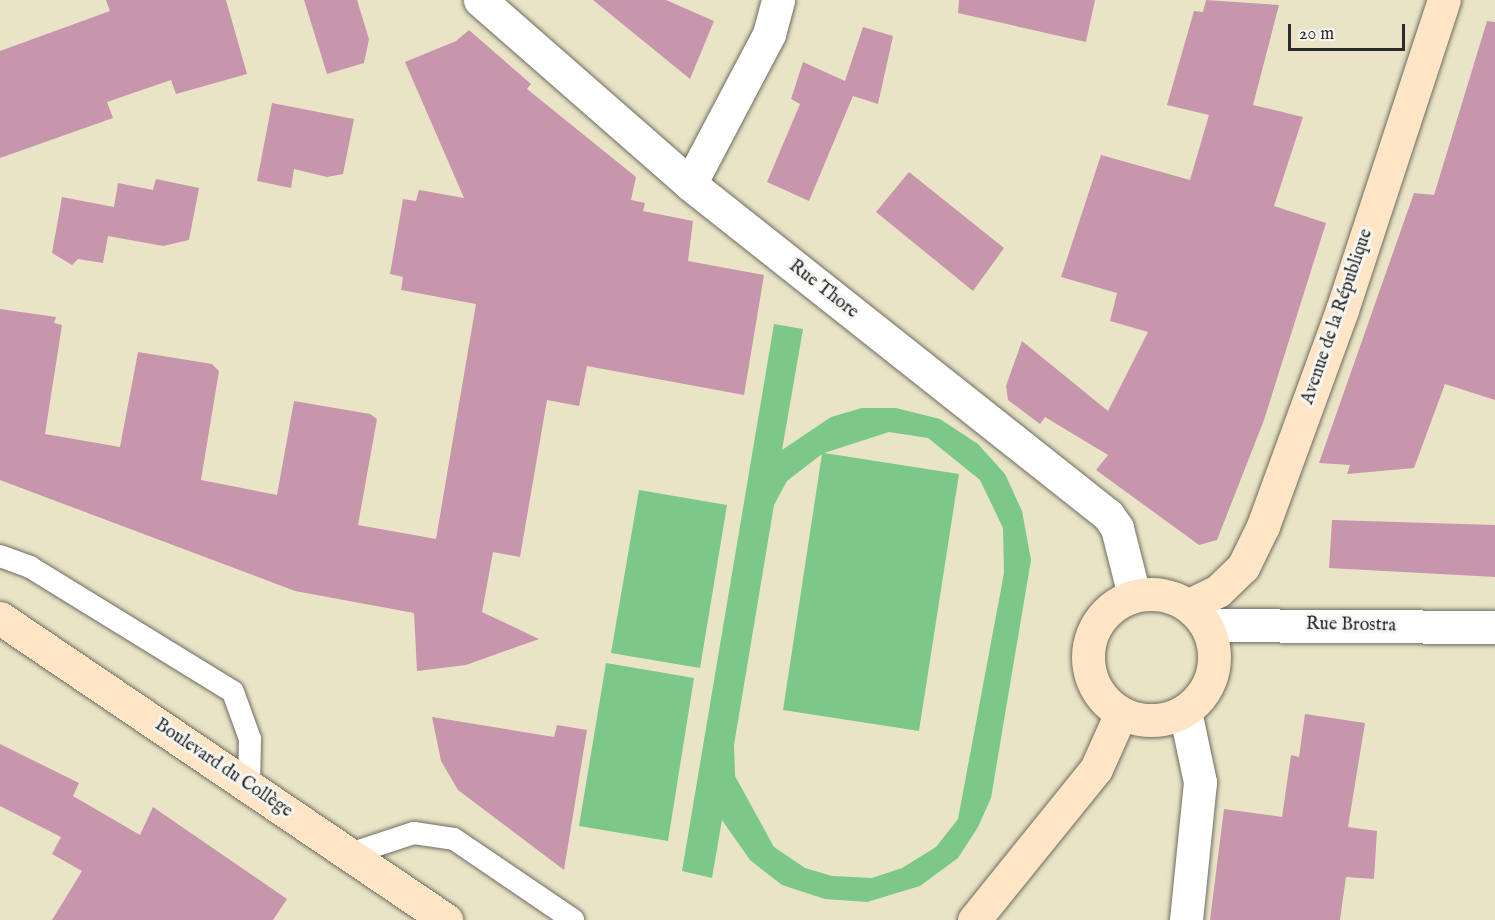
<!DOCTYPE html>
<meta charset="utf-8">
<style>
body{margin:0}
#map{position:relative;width:1495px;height:920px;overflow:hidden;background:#eae4c6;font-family:"IM FELL English",serif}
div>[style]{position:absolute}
.green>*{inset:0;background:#7bc888}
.building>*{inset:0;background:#c796ad}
.roads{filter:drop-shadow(0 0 2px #6e6c61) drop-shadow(0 0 2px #6e6c61)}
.lane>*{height:22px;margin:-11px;padding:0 11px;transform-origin:11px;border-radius:11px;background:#fff}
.street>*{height:33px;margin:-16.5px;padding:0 16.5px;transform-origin:16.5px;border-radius:16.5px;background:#fff}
.secondary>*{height:33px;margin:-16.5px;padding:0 16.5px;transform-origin:16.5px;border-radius:16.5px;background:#fde5c5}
.secondary>.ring{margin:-16.5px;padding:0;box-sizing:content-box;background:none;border:33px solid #fde5c5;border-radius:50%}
span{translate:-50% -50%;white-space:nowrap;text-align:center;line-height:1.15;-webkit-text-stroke:6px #f6f6f2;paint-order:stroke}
.street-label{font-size:18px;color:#2b2b2b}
.scale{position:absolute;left:1288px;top:24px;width:117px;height:27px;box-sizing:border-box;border:3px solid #2b2b2b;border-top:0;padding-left:8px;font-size:18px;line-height:21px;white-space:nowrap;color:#2b2b2b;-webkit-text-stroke:4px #f6f6f2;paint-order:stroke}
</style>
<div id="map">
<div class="green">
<div style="clip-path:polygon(evenodd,774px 324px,803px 329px,782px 450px,831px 417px,862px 408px,896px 408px,940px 419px,978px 444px,1005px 474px,1022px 511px,1031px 560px,991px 798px,978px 827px,958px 858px,920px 886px,867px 902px,825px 899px,782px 885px,750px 860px,722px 820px,712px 878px,682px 871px,774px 324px,889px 432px,928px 438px,980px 480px,1003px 528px,1004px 573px,958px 819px,936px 847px,902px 868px,872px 878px,832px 876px,805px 868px,774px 847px,735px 776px,734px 745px,774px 505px,787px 481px,822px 454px,783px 710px,919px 731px,959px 474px,824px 453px,889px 432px)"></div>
<div style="clip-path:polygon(639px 490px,727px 505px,700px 668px,611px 653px)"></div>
<div style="clip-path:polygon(606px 663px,694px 678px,668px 841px,579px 826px)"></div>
</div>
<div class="building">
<div style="clip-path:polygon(106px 0,226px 0,247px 74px,176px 94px,171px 80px,107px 102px,113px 118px,0 158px,0 51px,110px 11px)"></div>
<div style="clip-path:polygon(304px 0,357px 0,369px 39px,364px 63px,327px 74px)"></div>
<div style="clip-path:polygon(593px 0,666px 0,714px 21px,690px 79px)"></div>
<div style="clip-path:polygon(959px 0,1095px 0,1086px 42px,958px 13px)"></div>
<div style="clip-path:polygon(1206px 0,1279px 5px,1253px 105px,1303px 117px,1274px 206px,1326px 223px,1264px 420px,1217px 540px,1199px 545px,1096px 470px,1108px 455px,1045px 417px,1040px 424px,1008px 400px,1006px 386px,1022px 341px,1108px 411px,1148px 332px,1110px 321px,1117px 293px,1061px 277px,1101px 155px,1190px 180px,1209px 115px,1167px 105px,1194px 11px,1203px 12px)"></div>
<div style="clip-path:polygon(1487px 21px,1495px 22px,1495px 400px,1445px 384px,1414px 468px,1347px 474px,1350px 465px,1319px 463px,1414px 193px,1434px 195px)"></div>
<div style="clip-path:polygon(863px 27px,893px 36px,878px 104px,853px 96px,809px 201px,767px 182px,800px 104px,791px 99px,803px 62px,845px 81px)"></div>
<div style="clip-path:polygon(469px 30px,531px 84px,527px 89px,636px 177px,631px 200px,645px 203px,643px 211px,693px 221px,688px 261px,764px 275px,744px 395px,587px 366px,579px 406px,547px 400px,520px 557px,493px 552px,482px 612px,539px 639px,466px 665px,417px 671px,414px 613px,295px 591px,0 480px,0 309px,56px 317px,54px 323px,62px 325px,45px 434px,120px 447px,138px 352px,212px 364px,219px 371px,201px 480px,277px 495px,294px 401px,370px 414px,377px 419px,358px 525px,436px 539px,476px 304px,401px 290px,403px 277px,390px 274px,403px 199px,416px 201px,419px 190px,464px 198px,405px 62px,456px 41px)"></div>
<div style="clip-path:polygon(272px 103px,354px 119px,343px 174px,327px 177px,294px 169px,291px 188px,257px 181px)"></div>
<div style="clip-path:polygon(909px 172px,1004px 248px,973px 291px,876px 212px)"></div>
<div style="clip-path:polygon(156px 179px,199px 188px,189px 240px,163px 246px,108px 236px,103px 263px,78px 259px,72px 265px,52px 253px,62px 197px,114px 207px,118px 183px,153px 190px)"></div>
<div style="clip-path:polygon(1332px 520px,1495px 525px,1495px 577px,1329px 568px)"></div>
<div style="clip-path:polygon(1305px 714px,1365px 723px,1348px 827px,1377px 831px,1374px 879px,1346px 877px,1340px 920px,1210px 920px,1224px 809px,1282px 817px,1291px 755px,1299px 757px)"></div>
<div style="clip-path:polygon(432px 717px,554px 737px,557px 725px,587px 730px,564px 870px,458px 790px,441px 761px)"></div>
<div style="clip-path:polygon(0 744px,79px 783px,73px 796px,140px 835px,153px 807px,287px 899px,273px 920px,52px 920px,82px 871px,52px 854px,61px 837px,0 806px)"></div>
</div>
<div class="roads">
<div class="lane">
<div style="left:0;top:556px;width:32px;rotate:20deg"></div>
<div style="left:30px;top:567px;width:238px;rotate:31.6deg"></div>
<div style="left:233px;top:692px;width:50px;rotate:70.1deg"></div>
<div style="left:250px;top:739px;width:47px;rotate:91.2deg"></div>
<div style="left:350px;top:854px;width:67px;rotate:-18.2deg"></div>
<div style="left:414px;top:833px;width:40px;rotate:8.5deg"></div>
<div style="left:454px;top:839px;width:144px;rotate:34.2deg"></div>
</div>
<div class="street">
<div style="left:480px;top:0;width:279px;rotate:41.2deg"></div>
<div style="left:690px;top:184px;width:533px;rotate:38.37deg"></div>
<div style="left:1108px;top:515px;width:16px;rotate:55deg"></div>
<div style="left:1117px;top:528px;width:69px;rotate:75.8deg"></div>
<div style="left:690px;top:184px;width:170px;rotate:-62.2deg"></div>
<div style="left:769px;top:34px;width:35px;rotate:-75deg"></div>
<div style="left:1207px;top:625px;width:288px;rotate:0.4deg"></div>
<div style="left:1185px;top:711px;width:73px;rotate:78.1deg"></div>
<div style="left:1200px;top:782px;width:139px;rotate:95.8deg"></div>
</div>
<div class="secondary">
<div class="ring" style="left:1088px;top:594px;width:93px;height:93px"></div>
<div style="left:1189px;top:605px;width:32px;rotate:-26deg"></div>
<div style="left:1218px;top:591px;width:35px;rotate:-44deg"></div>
<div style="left:1243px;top:567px;width:46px;rotate:-64deg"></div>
<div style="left:1263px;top:526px;width:230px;rotate:-69.9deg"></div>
<div style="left:1342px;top:310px;width:326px;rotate:-71.8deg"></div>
<div style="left:0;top:618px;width:539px;rotate:34.1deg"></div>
<div style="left:974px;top:920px;width:194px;rotate:-51.1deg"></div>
<div style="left:1096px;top:769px;width:61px;rotate:-65.9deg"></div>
</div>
</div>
<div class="street-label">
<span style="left:823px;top:290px;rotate:38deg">Rue Thore</span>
<span style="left:1338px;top:317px;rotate:-71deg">Avenue de la République</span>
<span style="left:1351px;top:626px;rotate:1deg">Rue Brostra</span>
<span style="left:223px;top:769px;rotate:34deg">Boulevard du Collège</span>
</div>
<div class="scale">20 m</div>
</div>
